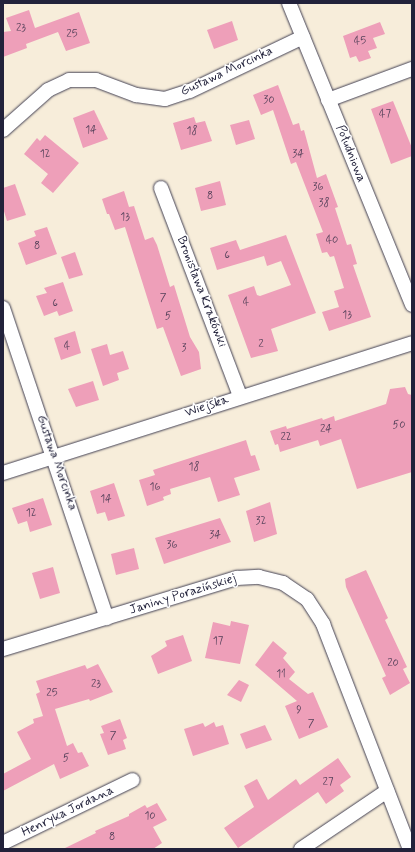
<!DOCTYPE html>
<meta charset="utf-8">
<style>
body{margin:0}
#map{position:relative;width:415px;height:852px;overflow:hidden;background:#f7edda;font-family:Mynerve,sans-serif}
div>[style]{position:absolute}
.building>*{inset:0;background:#ee9fb9}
.roads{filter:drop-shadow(0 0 1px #424053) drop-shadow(0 0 1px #424053)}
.street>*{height:14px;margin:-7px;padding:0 7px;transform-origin:7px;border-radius:7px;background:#fff}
span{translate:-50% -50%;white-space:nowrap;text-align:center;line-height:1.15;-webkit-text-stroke:3px #fff;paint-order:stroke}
.number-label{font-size:11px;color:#55415a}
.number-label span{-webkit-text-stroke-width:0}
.street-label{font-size:13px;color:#22223b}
.frame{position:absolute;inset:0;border:4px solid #22223b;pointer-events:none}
</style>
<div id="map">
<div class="building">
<div style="clip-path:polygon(29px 10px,35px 28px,79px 12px,90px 43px,66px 51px,58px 32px,26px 44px,27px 48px,3px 57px,3px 32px,11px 31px,6px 18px)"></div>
<div style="clip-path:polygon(232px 21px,238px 40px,214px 49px,207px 30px)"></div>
<div style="clip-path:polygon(380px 22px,385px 34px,373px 38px,377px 48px,368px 51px,371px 58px,359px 62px,356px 56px,350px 58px,343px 36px)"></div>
<div style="clip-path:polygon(278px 85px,293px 125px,299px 123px,301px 131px,304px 130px,317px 178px,326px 174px,338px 207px,335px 208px,347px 245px,351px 244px,357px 264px,353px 265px,371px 317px,329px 331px,322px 312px,339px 307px,334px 291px,344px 288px,334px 256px,330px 257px,327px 252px,322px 253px,316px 234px,323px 232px,296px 162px,291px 164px,273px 110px,261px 115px,253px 95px)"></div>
<div style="clip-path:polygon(393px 101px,412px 148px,412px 156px,391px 164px,371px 109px)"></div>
<div style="clip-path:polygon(94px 110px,108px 139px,83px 148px,73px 118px)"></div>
<div style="clip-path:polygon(194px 117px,196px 123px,205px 121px,212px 141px,181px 150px,173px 123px)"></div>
<div style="clip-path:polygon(249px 120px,255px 139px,236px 145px,230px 125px)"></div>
<div style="clip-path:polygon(45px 135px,79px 163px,53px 193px,41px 183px,48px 174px,24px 154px,37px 138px,40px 141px)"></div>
<div style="clip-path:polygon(220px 181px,226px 205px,201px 211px,195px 188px)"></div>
<div style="clip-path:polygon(15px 184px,26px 215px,7px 221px,3px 208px,3px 188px)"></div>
<div style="clip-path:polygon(124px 191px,129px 207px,134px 206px,145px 240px,153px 237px,157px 245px,170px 287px,174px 285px,190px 337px,199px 352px,201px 369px,181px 376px,163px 327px,157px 329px,125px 227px,115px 230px,109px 214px,107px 214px,102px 199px)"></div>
<div style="clip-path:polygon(47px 227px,57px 254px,26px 265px,18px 243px,36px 236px,34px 231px)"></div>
<div style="clip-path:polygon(286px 235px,316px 313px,271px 329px,278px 351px,251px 358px,228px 295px,254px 286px,257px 295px,260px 296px,291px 285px,281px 261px,267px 266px,264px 256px,217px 270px,210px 248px,236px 240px,240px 250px)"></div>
<div style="clip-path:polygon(75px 252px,83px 275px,69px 279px,61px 257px)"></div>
<div style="clip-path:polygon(63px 282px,73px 311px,59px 316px,57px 311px,44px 316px,36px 296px,47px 293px,44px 288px)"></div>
<div style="clip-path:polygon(75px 331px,81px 353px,61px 360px,54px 338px)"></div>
<div style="clip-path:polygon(107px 344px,110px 355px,123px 351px,129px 369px,117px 373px,119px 380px,103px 386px,91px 349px)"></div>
<div style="clip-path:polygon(93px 381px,99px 400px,76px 407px,68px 389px)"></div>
<div style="clip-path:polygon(405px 387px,408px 394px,412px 395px,412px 472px,357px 489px,341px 439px,320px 446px,318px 440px,280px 452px,278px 444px,275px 445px,270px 431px,286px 426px,287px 429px,322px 418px,323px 420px,334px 416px,335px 421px,386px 404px,390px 389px)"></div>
<div style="clip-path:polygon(246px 440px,251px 456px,255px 455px,260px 470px,234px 478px,240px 495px,218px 502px,210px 477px,170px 489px,171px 494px,163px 497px,164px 500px,147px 506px,139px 480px,155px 475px,153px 470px)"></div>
<div style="clip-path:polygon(114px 483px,125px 516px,108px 521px,105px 512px,97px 514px,90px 491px)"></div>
<div style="clip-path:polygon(43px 498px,52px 525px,30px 532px,27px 521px,18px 524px,12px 508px)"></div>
<div style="clip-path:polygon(270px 502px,277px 534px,254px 542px,246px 511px)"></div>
<div style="clip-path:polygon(220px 518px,231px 542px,164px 564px,155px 538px)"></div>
<div style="clip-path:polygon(134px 548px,139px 569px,116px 575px,111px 554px)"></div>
<div style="clip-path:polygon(53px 567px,60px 593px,40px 599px,32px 573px)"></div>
<div style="clip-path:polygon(366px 570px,388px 618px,385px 620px,407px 667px,403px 669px,410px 683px,390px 695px,382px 678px,386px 676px,346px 587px,345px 579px)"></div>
<div style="clip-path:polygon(231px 621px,249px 625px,240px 664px,205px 658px,213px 622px,230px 626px)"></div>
<div style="clip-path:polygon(183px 635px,192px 661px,158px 674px,151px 656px,167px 646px,165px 641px)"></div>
<div style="clip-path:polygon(273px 641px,287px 653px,283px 658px,295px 672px,289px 679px,308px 694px,313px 692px,328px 727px,299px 739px,285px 706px,297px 701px,255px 665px)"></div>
<div style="clip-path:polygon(98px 664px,113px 692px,90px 701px,89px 699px,55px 709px,67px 746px,73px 743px,78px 753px,82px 752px,89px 766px,60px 779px,54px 764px,3px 791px,3px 774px,31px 759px,17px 732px,34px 723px,33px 719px,43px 716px,36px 694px,40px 692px,36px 681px,85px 665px,87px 669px)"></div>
<div style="clip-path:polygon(239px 680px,249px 685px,241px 702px,227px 695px)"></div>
<div style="clip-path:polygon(120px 719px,127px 738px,123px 740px,126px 749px,108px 755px,100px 734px,104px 733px,101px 726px)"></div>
<div style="clip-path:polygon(214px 722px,216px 727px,223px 725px,229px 744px,193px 756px,184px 729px,203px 723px,205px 727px)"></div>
<div style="clip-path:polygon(265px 725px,272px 740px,246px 749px,240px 734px)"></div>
<div style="clip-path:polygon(338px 758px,351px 777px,340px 785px,344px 791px,326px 804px,318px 792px,238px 848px,224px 828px,254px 807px,244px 786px,257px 779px,268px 800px,296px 779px,300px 785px)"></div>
<div style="clip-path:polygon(157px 803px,167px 820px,153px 827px,162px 843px,153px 849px,63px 849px,96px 833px,95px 831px,129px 816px,129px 814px,145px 805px,147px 808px)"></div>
</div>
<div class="roads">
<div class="street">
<div style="left:289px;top:3px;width:326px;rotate:67.8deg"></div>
<div style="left:328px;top:100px;width:90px;rotate:-20.3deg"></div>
<div style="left:3px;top:130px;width:60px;rotate:-41.6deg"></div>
<div style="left:48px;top:90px;width:23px;rotate:-25deg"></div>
<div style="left:69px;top:80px;width:27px"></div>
<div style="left:96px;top:80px;width:43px;rotate:20.6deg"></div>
<div style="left:136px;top:95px;width:29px;rotate:8deg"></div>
<div style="left:165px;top:99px;width:26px;rotate:-18deg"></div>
<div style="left:190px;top:91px;width:125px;rotate:-25.5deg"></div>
<div style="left:161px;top:188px;width:222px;rotate:69.2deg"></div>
<div style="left:3px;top:308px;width:327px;rotate:71.5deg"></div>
<div style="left:3px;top:473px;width:429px;rotate:-17.6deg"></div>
<div style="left:3px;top:649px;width:245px;rotate:-16.9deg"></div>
<div style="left:237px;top:578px;width:22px;rotate:-3deg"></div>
<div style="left:259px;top:577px;width:25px;rotate:14deg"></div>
<div style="left:283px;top:583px;width:29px;rotate:34deg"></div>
<div style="left:307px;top:599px;width:30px;rotate:57deg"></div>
<div style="left:323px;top:624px;width:241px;rotate:68.9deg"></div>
<div style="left:3px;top:843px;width:144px;rotate:-25.9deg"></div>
<div style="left:301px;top:849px;width:104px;rotate:-34deg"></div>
</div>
</div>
<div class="number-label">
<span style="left:21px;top:28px">23</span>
<span style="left:72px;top:34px">25</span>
<span style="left:360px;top:41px">45</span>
<span style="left:269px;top:100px">30</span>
<span style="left:385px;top:114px">47</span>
<span style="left:91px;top:130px">14</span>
<span style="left:192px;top:131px">18</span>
<span style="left:45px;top:154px">12</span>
<span style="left:298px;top:154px">34</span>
<span style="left:318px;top:187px">36</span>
<span style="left:210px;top:196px">8</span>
<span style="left:324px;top:203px">38</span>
<span style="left:125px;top:217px">13</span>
<span style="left:332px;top:240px">40</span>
<span style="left:37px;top:246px">8</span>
<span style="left:227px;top:255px">6</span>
<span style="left:163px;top:298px">7</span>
<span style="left:246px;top:302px">4</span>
<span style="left:55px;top:303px">6</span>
<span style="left:347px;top:315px">13</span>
<span style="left:168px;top:316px">5</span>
<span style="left:261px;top:344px">2</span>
<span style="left:67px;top:346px">4</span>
<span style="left:184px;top:348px">3</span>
<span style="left:399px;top:425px">50</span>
<span style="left:326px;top:429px">24</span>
<span style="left:286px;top:437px">22</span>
<span style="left:194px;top:467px">18</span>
<span style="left:155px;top:487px">16</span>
<span style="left:106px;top:499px">14</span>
<span style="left:31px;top:513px">12</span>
<span style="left:261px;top:521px">32</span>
<span style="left:215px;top:535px">34</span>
<span style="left:172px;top:545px">36</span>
<span style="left:218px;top:641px">17</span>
<span style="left:393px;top:663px">20</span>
<span style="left:281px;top:674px">11</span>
<span style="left:96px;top:684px">23</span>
<span style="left:52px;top:693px">25</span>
<span style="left:299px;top:710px">9</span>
<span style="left:311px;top:724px">7</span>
<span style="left:113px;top:736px">7</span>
<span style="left:66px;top:758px">5</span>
<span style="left:328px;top:782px">27</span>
<span style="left:150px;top:816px">10</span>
<span style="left:112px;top:837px">8</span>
</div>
<div class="street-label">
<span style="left:227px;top:72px;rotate:-25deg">Gustawa Morcinka</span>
<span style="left:350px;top:154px;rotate:68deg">Południowa</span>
<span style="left:201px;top:292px;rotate:69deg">Bronisława Krakówki</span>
<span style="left:207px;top:407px;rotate:-18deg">Wiejska</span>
<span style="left:56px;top:463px;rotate:71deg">Gustawa Morcinka</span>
<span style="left:183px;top:595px;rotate:-17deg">Janiny Porazińskiej</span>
<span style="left:68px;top:812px;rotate:-26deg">Henryka Jordana</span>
</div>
<div class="frame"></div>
</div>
